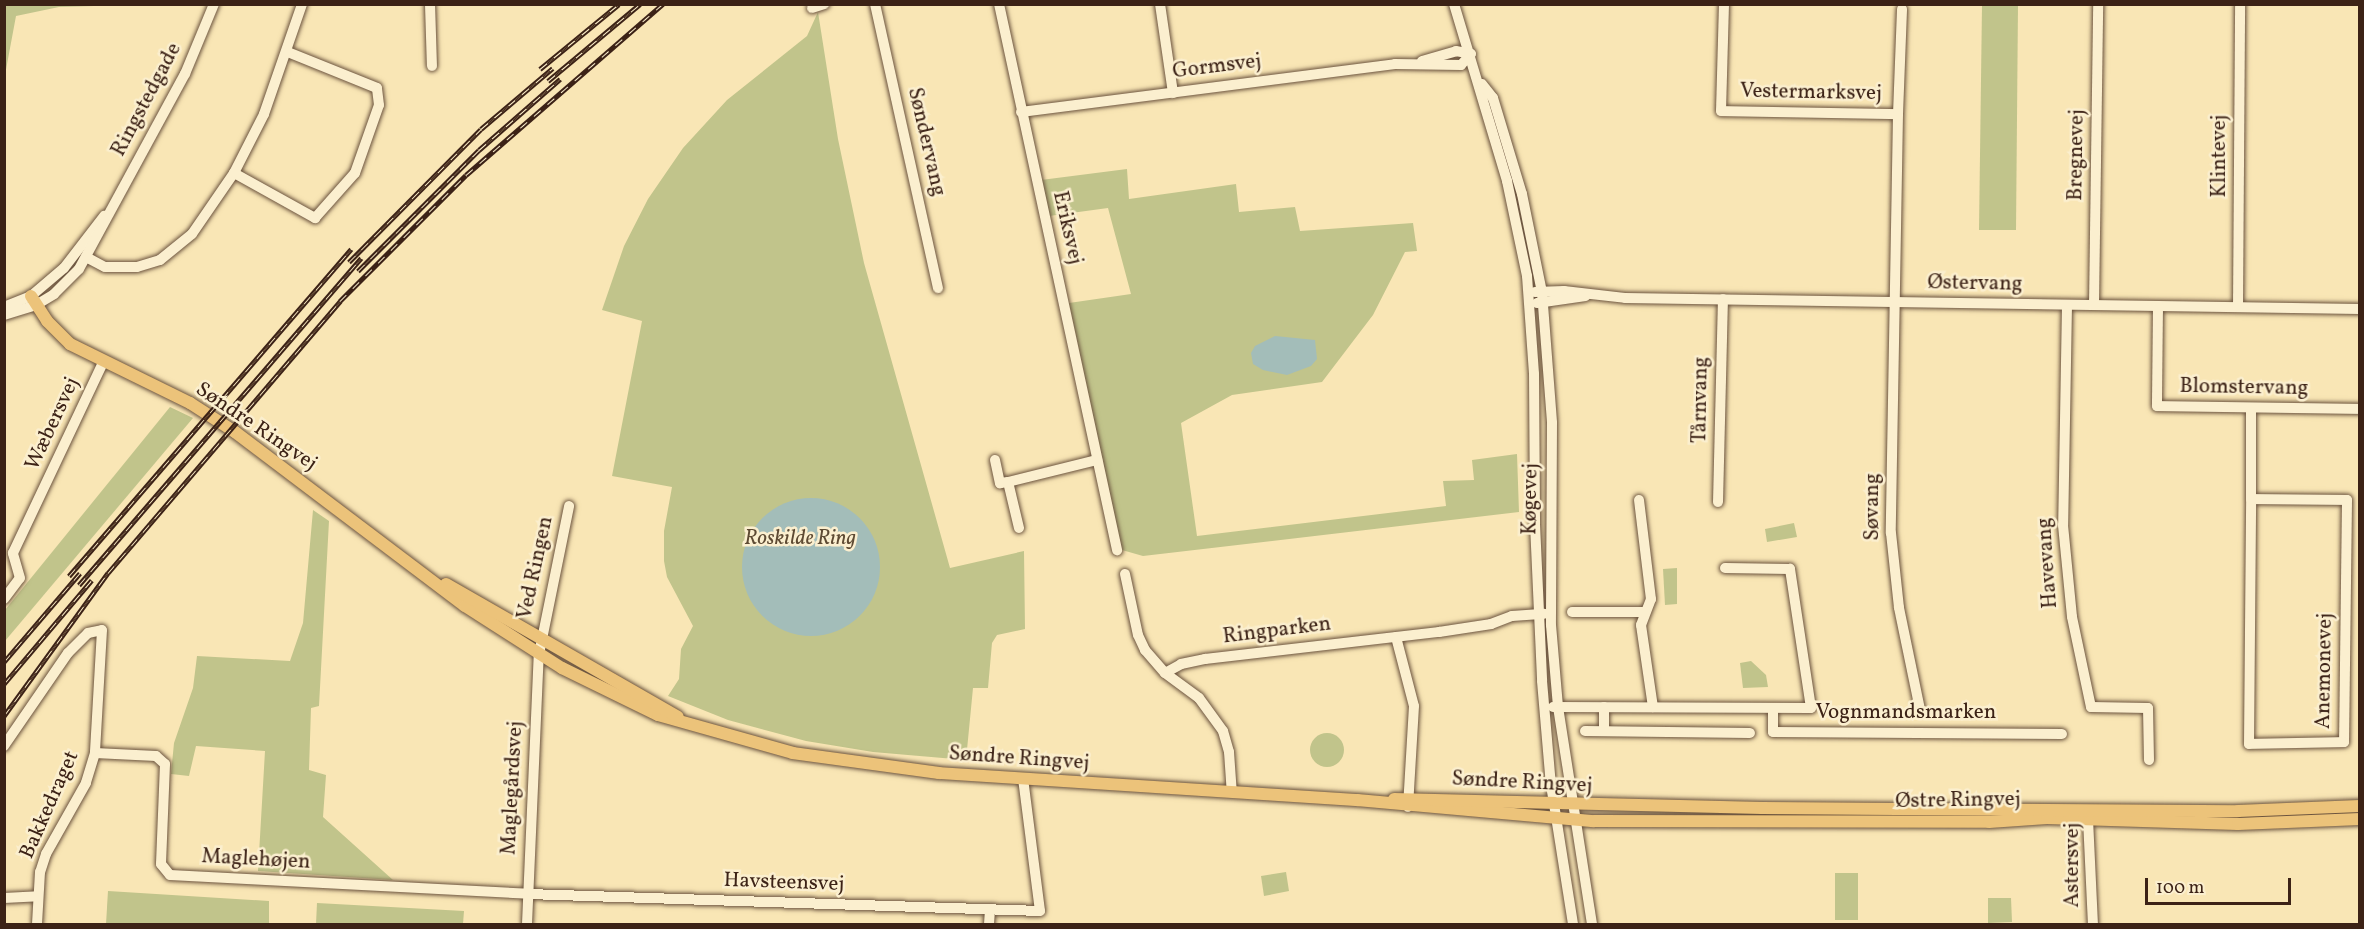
<!DOCTYPE html>
<meta charset="utf-8">
<style>
body{margin:0}
#map{position:relative;width:2364px;height:929px;overflow:hidden;background:#f9e6b5;font-family:Vollkorn,serif}
div>[style]{position:absolute}
.green>*{inset:0;background:#c1c48b}
.round{border-radius:50%}
.water>*{inset:0;background:#a3bdb9}
.roads{filter:drop-shadow(0 0 2px #6b533e) drop-shadow(0 0 2px #6b533e)}
.minor>*{height:10px;margin:-5px;padding:0 5px;transform-origin:5px;border-radius:5px;background:#fbefcf}
.major>*{height:12px;margin:-6px;padding:0 6px;transform-origin:6px;border-radius:6px;background:#ecc37a}
.rail>*{height:5px;margin-top:-2.5px;transform-origin:0;background:repeating-linear-gradient(90deg,#fbefcf 0 9px,#3c2216 0 18px);box-sizing:border-box;border-block:2px solid #3c2216}
span{translate:-50% -50%;white-space:nowrap;text-align:center;line-height:1.15;-webkit-text-stroke:5px #fbefcf;paint-order:stroke}
.street-label{font-size:21px;color:#3c2216}
.park-label{font-size:21px;color:#5d4a33;font-style:italic}
.frame{position:absolute;inset:0;border:6px solid #3c2216;pointer-events:none}
.scale{position:absolute;left:2145px;top:878px;width:146px;height:27px;box-sizing:border-box;border:3px solid #3c2216;border-top:0;padding-left:8px;font-size:18px;line-height:21px;white-space:nowrap;color:#3c2216;-webkit-text-stroke:4px #fbefcf;paint-order:stroke}
</style>
<div id="map">
<div class="green">
<div style="clip-path:polygon(4px 5px,130px 4px,130px 5px,59px 7px,16px 16px,5px 75px)"></div>
<div style="clip-path:polygon(1982px 5px,2018px 5px,2016px 230px,1979px 230px)"></div>
<div style="clip-path:polygon(818px 12px,838px 139px,864px 263px,950px 568px,1024px 551px,1025px 629px,997px 635px,992px 643px,988px 688px,973px 688px,966px 760px,873px 752px,806px 741px,728px 720px,668px 696px,679px 679px,681px 649px,693px 626px,667px 577px,664px 561px,664px 531px,672px 487px,612px 476px,642px 321px,602px 310px,624px 246px,648px 199px,683px 148px,727px 100px,807px 36px)"></div>
<div style="clip-path:polygon(1127px 169px,1129px 199px,1236px 184px,1239px 212px,1295px 207px,1300px 231px,1413px 223px,1417px 251px,1405px 252px,1373px 315px,1322px 382px,1232px 395px,1181px 423px,1197px 536px,1446px 506px,1443px 481px,1474px 480px,1472px 460px,1517px 454px,1519px 512px,1143px 556px,1122px 550px,1069px 303px,1131px 294px,1108px 208px,1049px 216px,1041px 180px)"></div>
<div style="clip-path:polygon(170px 407px,193px 418px,5px 641px,5px 610px)"></div>
<div style="clip-path:polygon(313px 510px,329px 521px,319px 706px,311px 708px,309px 770px,326px 775px,323px 817px,393px 880px,258px 871px,265px 751px,196px 746px,189px 776px,171px 774px,174px 743px,193px 688px,197px 656px,290px 661px,303px 623px)"></div>
<div style="clip-path:polygon(1794px 523px,1797px 537px,1767px 542px,1765px 529px)"></div>
<div style="clip-path:polygon(1677px 568px,1677px 604px,1665px 605px,1663px 569px)"></div>
<div style="clip-path:polygon(1751px 661px,1766px 675px,1768px 687px,1743px 688px,1740px 663px)"></div>
<div class="round" style="left:1310px;top:733px;width:34px;height:34px"></div>
<div style="clip-path:polygon(1286px 872px,1289px 891px,1264px 896px,1261px 876px)"></div>
<div style="clip-path:polygon(1835px 873px,1858px 873px,1858px 920px,1835px 920px)"></div>
<div style="clip-path:polygon(108px 891px,269px 901px,269px 924px,106px 924px)"></div>
<div style="clip-path:polygon(1988px 898px,2011px 898px,2012px 922px,1988px 923px)"></div>
<div style="clip-path:polygon(317px 903px,464px 911px,463px 924px,316px 924px)"></div>
</div>
<div class="water">
<div style="clip-path:polygon(1275px 336px,1315px 340px,1317px 359px,1311px 366px,1287px 375px,1263px 370px,1253px 364px,1251px 353px,1255px 346px)"></div>
<div class="round" style="left:742px;top:498px;width:138px;height:138px"></div>
</div>
<div class="roads">
<div class="minor">
<div style="left:430px;top:4px;width:62px;rotate:88.2deg"></div>
<div style="left:875px;top:4px;width:291px;rotate:77.5deg"></div>
<div style="left:999px;top:4px;width:559px;rotate:77.8deg"></div>
<div style="left:1160px;top:4px;width:90px;rotate:81.7deg"></div>
<div style="left:1454px;top:4px;width:185px;rotate:73.3deg"></div>
<div style="left:1507px;top:181px;width:97px;rotate:78.1deg"></div>
<div style="left:1527px;top:276px;width:98px;rotate:85.9deg"></div>
<div style="left:1534px;top:374px;width:150px;rotate:89.6deg"></div>
<div style="left:1535px;top:524px;width:157px;rotate:87.4deg"></div>
<div style="left:1542px;top:681px;width:104px;rotate:85.1deg"></div>
<div style="left:1551px;top:785px;width:141px;rotate:81deg"></div>
<div style="left:1724px;top:4px;width:107px;rotate:91.6deg"></div>
<div style="left:1721px;top:111px;width:177px;rotate:1deg"></div>
<div style="left:1898px;top:114px;width:419px;rotate:91deg"></div>
<div style="left:1891px;top:533px;width:75px;rotate:83.9deg"></div>
<div style="left:1899px;top:608px;width:103px;rotate:78.3deg"></div>
<div style="left:812px;top:8px;width:13px;rotate:-18deg"></div>
<div style="left:1422px;top:61px;width:35px;rotate:-16deg"></div>
<div style="left:1456px;top:51px;width:15px;rotate:11deg"></div>
<div style="left:1482px;top:84px;width:18px;rotate:52deg"></div>
<div style="left:1493px;top:98px;width:100px;rotate:73.2deg"></div>
<div style="left:1522px;top:194px;width:100px;rotate:78.5deg"></div>
<div style="left:1542px;top:292px;width:131px;rotate:85.6deg"></div>
<div style="left:1552px;top:423px;width:202px;rotate:90.3deg"></div>
<div style="left:1551px;top:625px;width:82px;rotate:85.1deg"></div>
<div style="left:1558px;top:707px;width:220px;rotate:81.1deg"></div>
<div style="left:1021px;top:112px;width:377px;rotate:-7.3deg"></div>
<div style="left:1395px;top:64px;width:66px;rotate:0.9deg"></div>
<div style="left:1461px;top:65px;width:15px;rotate:-48deg"></div>
<div style="left:1898px;top:114px;width:105px;rotate:-87.8deg"></div>
<div style="left:234px;top:173px;width:93px;rotate:29.1deg"></div>
<div style="left:315px;top:218px;width:60px;rotate:-48.4deg"></div>
<div style="left:355px;top:173px;width:72px;rotate:-70.6deg"></div>
<div style="left:379px;top:105px;width:17px;rotate:-97deg"></div>
<div style="left:377px;top:88px;width:96px;rotate:-158deg"></div>
<div style="left:86px;top:257px;width:21px;rotate:28deg"></div>
<div style="left:105px;top:267px;width:32px"></div>
<div style="left:137px;top:267px;width:24px;rotate:-17deg"></div>
<div style="left:160px;top:260px;width:41px;rotate:-39.1deg"></div>
<div style="left:192px;top:234px;width:74px;rotate:-55.5deg"></div>
<div style="left:234px;top:173px;width:66px;rotate:-63deg"></div>
<div style="left:264px;top:114px;width:116px;rotate:-70.9deg"></div>
<div style="left:1535px;top:292px;width:29px;rotate:-2deg"></div>
<div style="left:1564px;top:291px;width:61px;rotate:6.5deg"></div>
<div style="left:1625px;top:298px;width:735px;rotate:0.86deg"></div>
<div style="left:1537px;top:303px;width:49px;rotate:-8.1deg"></div>
<div style="left:2067px;top:305px;width:220px;rotate:91deg"></div>
<div style="left:2063px;top:525px;width:92px;rotate:84.4deg"></div>
<div style="left:2072px;top:617px;width:92px;rotate:78.1deg"></div>
<div style="left:2091px;top:707px;width:57px;rotate:1deg"></div>
<div style="left:2148px;top:708px;width:52px;rotate:88.9deg"></div>
<div style="left:2094px;top:305px;width:301px;rotate:-89.2deg"></div>
<div style="left:2158px;top:306px;width:100px;rotate:90.6deg"></div>
<div style="left:2157px;top:406px;width:203px;rotate:0.8deg"></div>
<div style="left:4px;top:307px;width:29px;rotate:-22deg"></div>
<div style="left:31px;top:296px;width:43px;rotate:-40.3deg"></div>
<div style="left:64px;top:268px;width:66px;rotate:-52.4deg"></div>
<div style="left:2238px;top:307px;width:303px;rotate:-89.6deg"></div>
<div style="left:4px;top:315px;width:34px;rotate:-17deg"></div>
<div style="left:36px;top:305px;width:21px;rotate:-31deg"></div>
<div style="left:54px;top:294px;width:35px;rotate:-45deg"></div>
<div style="left:79px;top:269px;width:222px;rotate:-61.5deg"></div>
<div style="left:185px;top:74px;width:76px;rotate:-67.5deg"></div>
<div style="left:995px;top:460px;width:24px;rotate:78deg"></div>
<div style="left:1000px;top:483px;width:8px;rotate:-7deg"></div>
<div style="left:2251px;top:499px;width:96px;rotate:0.6deg"></div>
<div style="left:2347px;top:500px;width:242px;rotate:90.7deg"></div>
<div style="left:2344px;top:742px;width:95px;rotate:178.8deg"></div>
<div style="left:2249px;top:744px;width:245px;rotate:-89.5deg"></div>
<div style="left:2251px;top:499px;width:91px;rotate:-90deg"></div>
<div style="left:1639px;top:500px;width:100px;rotate:83.1deg"></div>
<div style="left:1651px;top:599px;width:28px;rotate:111deg"></div>
<div style="left:1641px;top:625px;width:83px;rotate:81.7deg"></div>
<div style="left:1718px;top:502px;width:203px;rotate:-88.6deg"></div>
<div style="left:1019px;top:528px;width:47px;rotate:-103.4deg"></div>
<div style="left:1008px;top:482px;width:92px;rotate:-13.9deg"></div>
<div style="left:1125px;top:574px;width:62px;rotate:78deg"></div>
<div style="left:1138px;top:635px;width:17px;rotate:65deg"></div>
<div style="left:1145px;top:650px;width:30px;rotate:49deg"></div>
<div style="left:1165px;top:673px;width:42px;rotate:36.3deg"></div>
<div style="left:1199px;top:698px;width:41px;rotate:54deg"></div>
<div style="left:1223px;top:731px;width:22px;rotate:74deg"></div>
<div style="left:1229px;top:752px;width:39px;rotate:86deg"></div>
<div style="left:4px;top:599px;width:26px;rotate:-53deg"></div>
<div style="left:20px;top:578px;width:26px;rotate:-106deg"></div>
<div style="left:13px;top:553px;width:210px;rotate:-64.7deg"></div>
<div style="left:1572px;top:612px;width:73px"></div>
<div style="left:1396px;top:637px;width:71px;rotate:75.4deg"></div>
<div style="left:1414px;top:706px;width:101px;rotate:93.4deg"></div>
<div style="left:1165px;top:673px;width:18px;rotate:-29deg"></div>
<div style="left:1181px;top:664px;width:25px;rotate:-12deg"></div>
<div style="left:1205px;top:659px;width:236px;rotate:-6.6deg"></div>
<div style="left:1439px;top:632px;width:53px;rotate:-8.7deg"></div>
<div style="left:1491px;top:624px;width:22px;rotate:-21deg"></div>
<div style="left:1512px;top:616px;width:32px;rotate:-4deg"></div>
<div style="left:1553px;top:707px;width:258px;rotate:0.2deg"></div>
<div style="left:1811px;top:708px;width:141px;rotate:-98.6deg"></div>
<div style="left:1790px;top:569px;width:65px;rotate:-179.1deg"></div>
<div style="left:1604px;top:707px;width:24px;rotate:90deg"></div>
<div style="left:1773px;top:708px;width:24px;rotate:90deg"></div>
<div style="left:1773px;top:732px;width:289px;rotate:0.4deg"></div>
<div style="left:1585px;top:731px;width:165px;rotate:0.7deg"></div>
<div style="left:4px;top:746px;width:113px;rotate:-55.5deg"></div>
<div style="left:68px;top:653px;width:28px;rotate:-45deg"></div>
<div style="left:88px;top:633px;width:14px;rotate:-12deg"></div>
<div style="left:102px;top:630px;width:123px;rotate:93.3deg"></div>
<div style="left:95px;top:753px;width:31px;rotate:107deg"></div>
<div style="left:86px;top:783px;width:81px;rotate:119.4deg"></div>
<div style="left:46px;top:854px;width:19px;rotate:108deg"></div>
<div style="left:40px;top:872px;width:52px;rotate:93.3deg"></div>
<div style="left:95px;top:753px;width:61px;rotate:2.8deg"></div>
<div style="left:156px;top:756px;width:12px;rotate:42deg"></div>
<div style="left:165px;top:764px;width:100px;rotate:92.3deg"></div>
<div style="left:161px;top:864px;width:14px;rotate:51deg"></div>
<div style="left:170px;top:875px;width:359px;rotate:3deg"></div>
<div style="left:528px;top:894px;width:512px;rotate:1.9deg"></div>
<div style="left:1040px;top:911px;width:133px;rotate:-97.3deg"></div>
<div style="left:2092px;top:812px;width:8px;rotate:120deg"></div>
<div style="left:2088px;top:819px;width:105px;rotate:87.3deg"></div>
<div style="left:4px;top:898px;width:34px;rotate:-3deg"></div>
<div style="left:527px;top:924px;width:270px;rotate:-87.5deg"></div>
<div style="left:539px;top:654px;width:151px;rotate:-78.5deg"></div>
<div style="left:989px;top:924px;width:15px;rotate:-86deg"></div>
</div>
<div class="major">
<div style="left:31px;top:296px;width:30px;rotate:57deg"></div>
<div style="left:47px;top:321px;width:33px;rotate:45deg"></div>
<div style="left:70px;top:344px;width:134px;rotate:26.2deg"></div>
<div style="left:190px;top:403px;width:54px;rotate:32.8deg"></div>
<div style="left:235px;top:432px;width:288px;rotate:37.1deg"></div>
<div style="left:465px;top:606px;width:115px;rotate:32.6deg"></div>
<div style="left:562px;top:668px;width:107px;rotate:26.1deg"></div>
<div style="left:658px;top:715px;width:140px;rotate:15.7deg"></div>
<div style="left:793px;top:753px;width:147px;rotate:7.8deg"></div>
<div style="left:939px;top:773px;width:419px;rotate:3.7deg"></div>
<div style="left:1357px;top:800px;width:238px;rotate:5.1deg"></div>
<div style="left:1594px;top:821px;width:395px;rotate:0.1deg"></div>
<div style="left:1989px;top:822px;width:58px;rotate:-3.9deg"></div>
<div style="left:2047px;top:818px;width:191px;rotate:1.8deg"></div>
<div style="left:2238px;top:824px;width:122px;rotate:-2.3deg"></div>
<div style="left:446px;top:584px;width:267px;rotate:29.8deg"></div>
<div style="left:1394px;top:799px;width:368px;rotate:1.4deg"></div>
<div style="left:1762px;top:808px;width:476px;rotate:0.4deg"></div>
<div style="left:2238px;top:811px;width:122px;rotate:-2.3deg"></div>
</div>
</div>
<div class="rail">
<div style="left:540px;top:69px;width:102px;rotate:-39.4deg"></div>
<div style="left:548px;top:81px;width:120px;rotate:-39.9deg"></div>
<div style="left:349px;top:262px;width:187px;rotate:-45.2deg"></div>
<div style="left:481px;top:129px;width:94px;rotate:-40.3deg"></div>
<div style="left:358px;top:271px;width:171px;rotate:-45deg"></div>
<div style="left:479px;top:150px;width:108px;rotate:-41.2deg"></div>
<div style="left:69px;top:576px;width:432px;rotate:-49.2deg"></div>
<div style="left:79px;top:585px;width:432px;rotate:-49.2deg"></div>
<div style="left:4px;top:662px;width:117px;rotate:-49.5deg"></div>
<div style="left:4px;top:684px;width:136px;rotate:-49.8deg"></div>
<div style="left:4px;top:716px;width:177px;rotate:-54deg"></div>
<div style="left:108px;top:573px;width:358px;rotate:-49.5deg"></div>
<div style="left:340px;top:301px;width:178px;rotate:-45deg"></div>
<div style="left:466px;top:175px;width:261px;rotate:-41deg"></div>
</div>
<div class="street-label">
<span style="left:1217px;top:67px;rotate:-7deg">Gormsvej</span>
<span style="left:1811px;top:93px;rotate:1deg">Vestermarksvej</span>
<span style="left:147px;top:100px;rotate:-62deg">Ringstedgade</span>
<span style="left:926px;top:142px;rotate:77deg">Søndervang</span>
<span style="left:2077px;top:155px;rotate:-89deg">Bregnevej</span>
<span style="left:2220px;top:156px;rotate:-90deg">Klintevej</span>
<span style="left:1067px;top:228px;rotate:77deg">Eriksvej</span>
<span style="left:1975px;top:284px;rotate:1deg">Østervang</span>
<span style="left:2244px;top:388px;rotate:1deg">Blomstervang</span>
<span style="left:1701px;top:400px;rotate:-89deg">Tårnvang</span>
<span style="left:53px;top:424px;rotate:-65deg">Wæbersvej</span>
<span style="left:256px;top:427px;rotate:34deg">Søndre Ringvej</span>
<span style="left:1531px;top:499px;rotate:-89deg">Køgevej</span>
<span style="left:1873px;top:507px;rotate:-90deg">Søvang</span>
<span style="left:2048px;top:563px;rotate:-94deg">Havevang</span>
<span style="left:536px;top:568px;rotate:-78deg">Ved Ringen</span>
<span style="left:1277px;top:631px;rotate:-7deg">Ringparken</span>
<span style="left:2325px;top:671px;rotate:-89deg">Anemonevej</span>
<span style="left:1906px;top:713px">Vognmandsmarken</span>
<span style="left:1019px;top:759px;rotate:4deg">Søndre Ringvej</span>
<span style="left:1522px;top:783px;rotate:3deg">Søndre Ringvej</span>
<span style="left:513px;top:788px;rotate:-87deg">Maglegårdsvej</span>
<span style="left:1958px;top:801px;rotate:-1deg">Østre Ringvej</span>
<span style="left:50px;top:805px;rotate:-66deg">Bakkedraget</span>
<span style="left:256px;top:860px;rotate:3deg">Maglehøjen</span>
<span style="left:2073px;top:865px;rotate:-90deg">Astersvej</span>
<span style="left:784px;top:883px;rotate:2deg">Havsteensvej</span>
</div>
<div class="park-label">
<span style="left:800px;top:539px">Roskilde Ring</span>
</div>
<div class="frame"></div>
<div class="scale">100 m</div>
</div>
